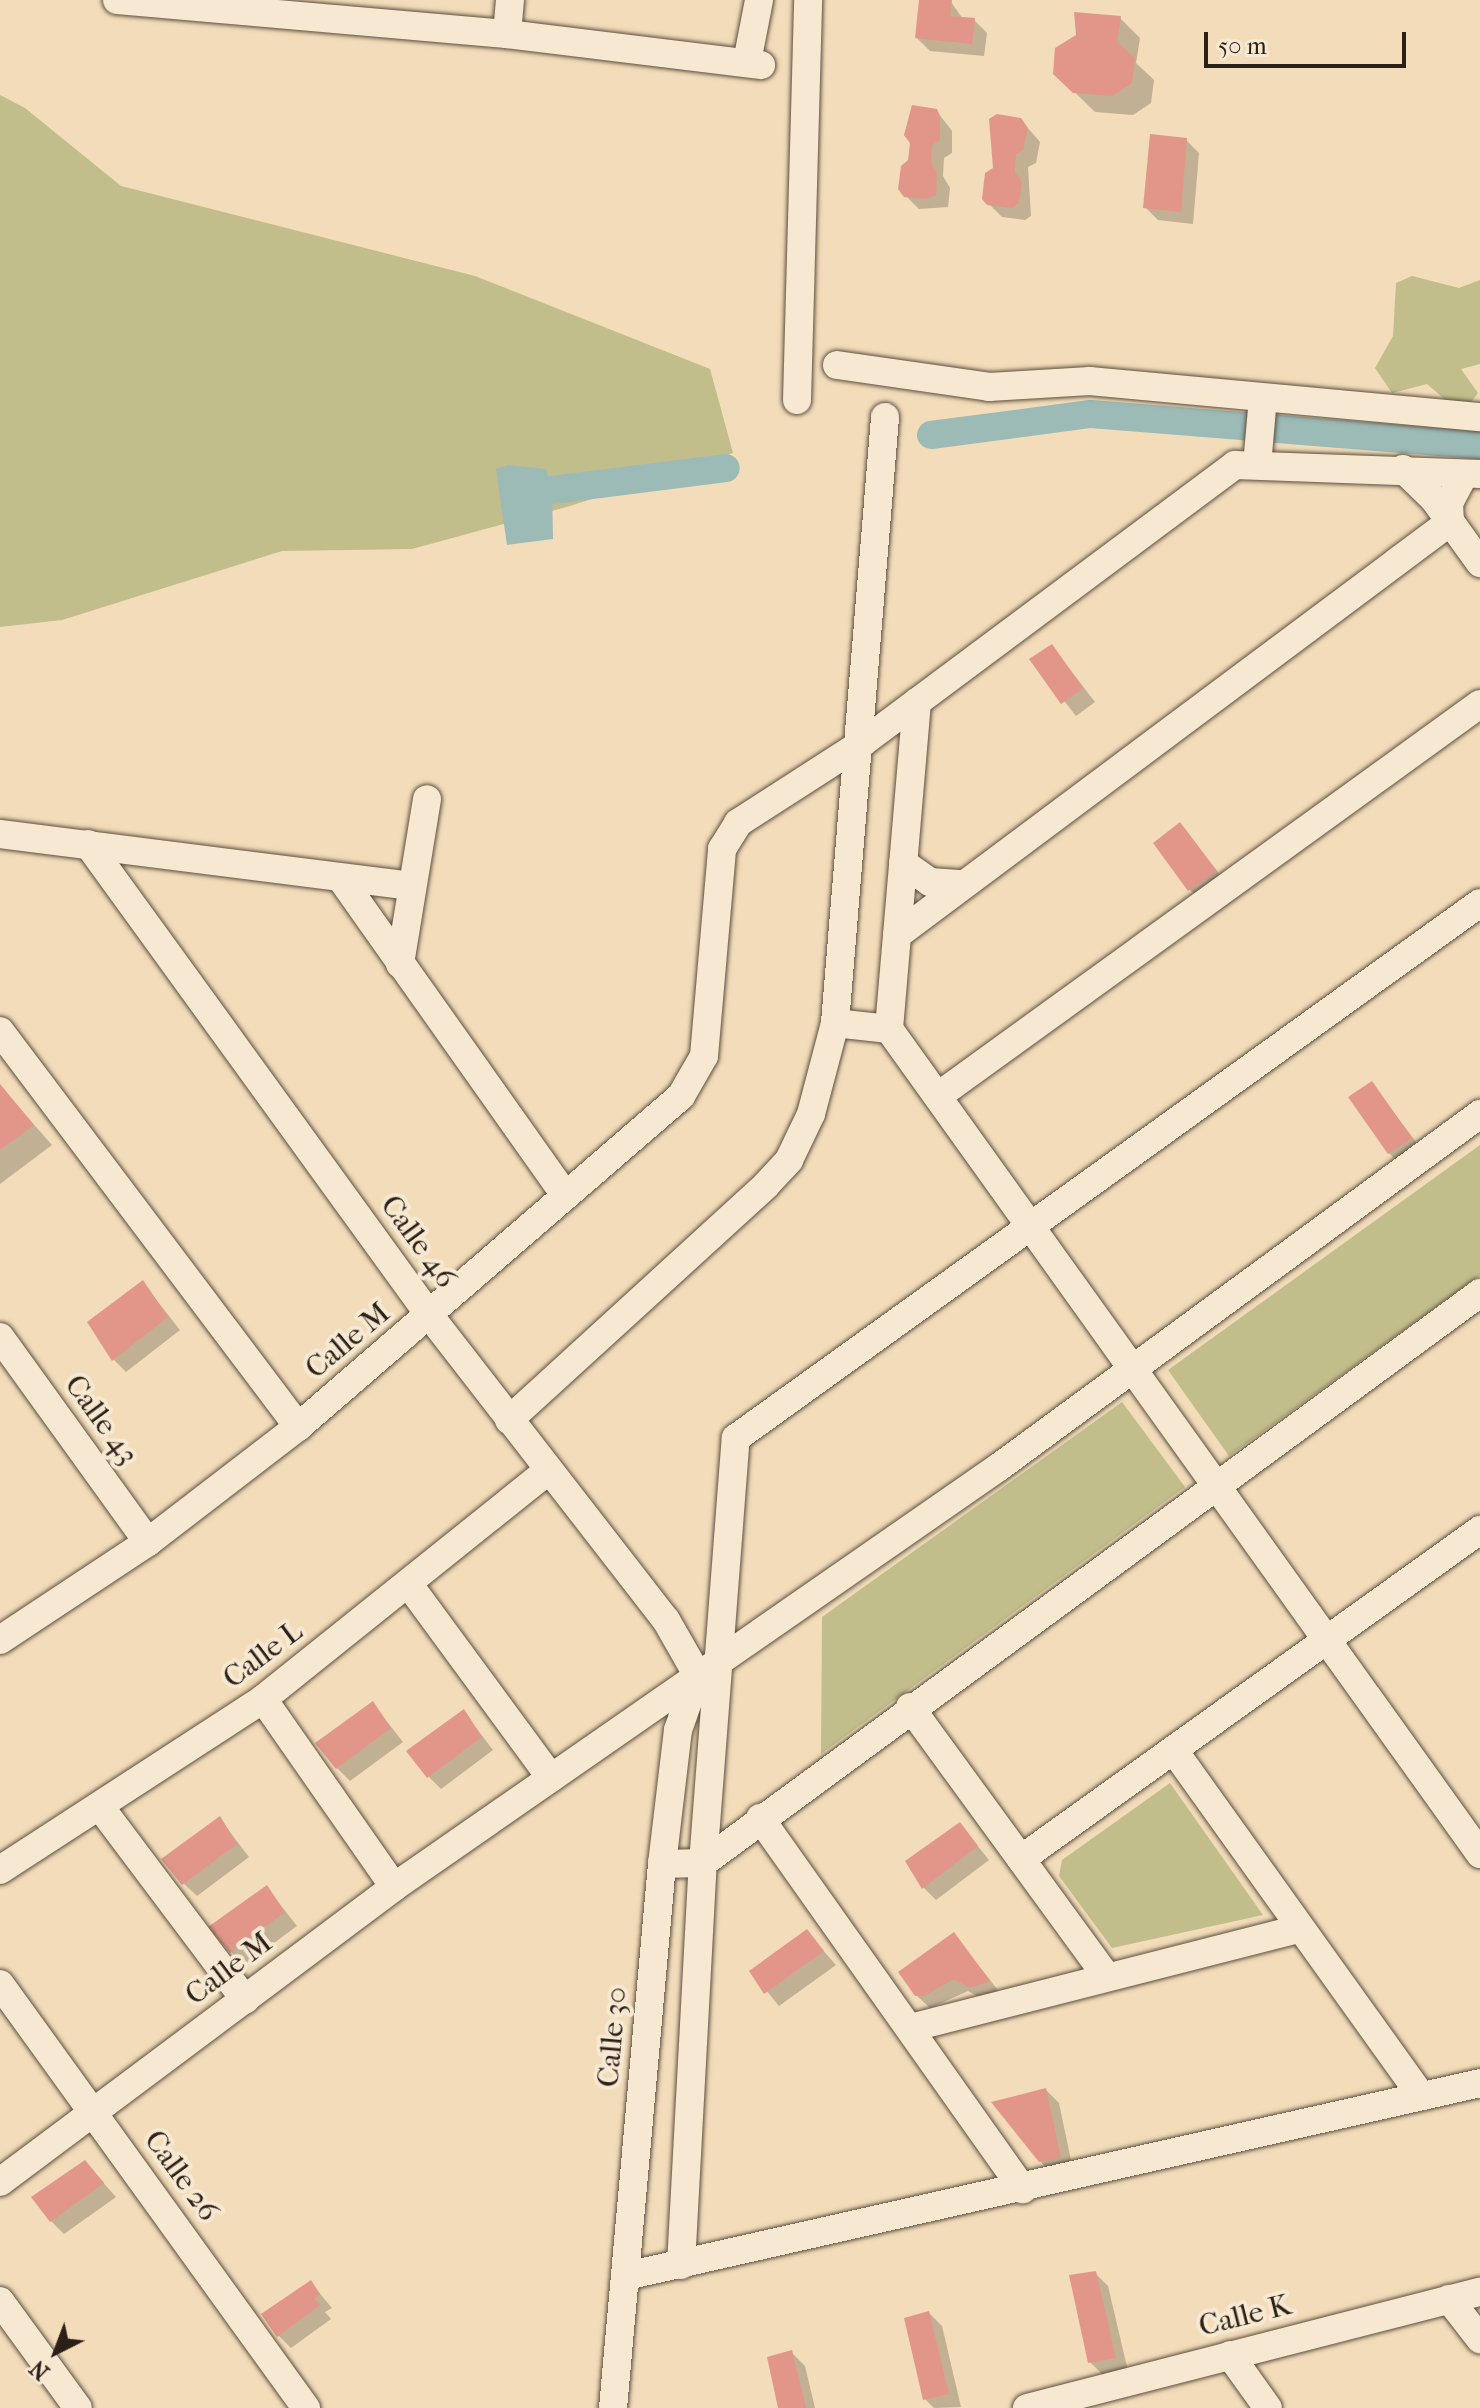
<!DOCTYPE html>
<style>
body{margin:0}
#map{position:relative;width:1480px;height:2408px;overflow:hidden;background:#f2dcb9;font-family:"IM FELL French Canon",serif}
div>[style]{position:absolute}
.green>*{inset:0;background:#c1be8b}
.water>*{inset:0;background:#9cbab6}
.shadow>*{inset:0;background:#0003}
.canal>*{height:28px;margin:-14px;padding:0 14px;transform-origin:14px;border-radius:14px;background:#9cbab6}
.building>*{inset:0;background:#e2968a}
.roads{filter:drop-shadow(0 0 2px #5c4f40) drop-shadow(0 0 2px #5c4f40)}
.minor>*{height:28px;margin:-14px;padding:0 14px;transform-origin:14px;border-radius:14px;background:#f7e8d2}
span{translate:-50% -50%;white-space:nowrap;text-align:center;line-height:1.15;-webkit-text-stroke:8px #f7e8d2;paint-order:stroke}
.street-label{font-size:30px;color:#2a2017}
.north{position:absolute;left:16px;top:2312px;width:80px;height:80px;-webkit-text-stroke:6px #f7e8d2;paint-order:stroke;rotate:222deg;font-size:22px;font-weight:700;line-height:32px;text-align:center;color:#2a2017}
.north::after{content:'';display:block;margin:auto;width:28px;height:36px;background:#2a2017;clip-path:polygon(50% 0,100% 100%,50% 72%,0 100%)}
.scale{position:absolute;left:1204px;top:32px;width:202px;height:36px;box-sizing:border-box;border:4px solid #2a2017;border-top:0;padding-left:10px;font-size:24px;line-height:28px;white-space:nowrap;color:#2a2017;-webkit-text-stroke:6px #f7e8d2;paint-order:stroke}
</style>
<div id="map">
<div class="green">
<div style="clip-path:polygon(0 95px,25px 108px,121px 186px,475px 276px,710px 369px,733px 453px,570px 506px,412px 549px,282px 551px,62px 620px,0 627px)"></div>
<div style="clip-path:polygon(1412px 276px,1459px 288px,1480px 280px,1480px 364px,1461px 369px,1478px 393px,1462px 414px,1427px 384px,1392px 393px,1375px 368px,1393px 336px,1396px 283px)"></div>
<div style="clip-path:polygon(1480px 1145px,1480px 1275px,1229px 1456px,1168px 1370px)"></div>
<div style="clip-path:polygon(1122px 1402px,1185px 1487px,821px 1754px,822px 1617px)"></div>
<div style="clip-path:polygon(1170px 1783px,1263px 1915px,1112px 1948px,1059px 1876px,1062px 1860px)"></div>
</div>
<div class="water">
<div style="clip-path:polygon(508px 465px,546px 469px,552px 490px,553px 539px,507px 545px,496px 469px)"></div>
</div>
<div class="shadow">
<div style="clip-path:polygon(921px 0,951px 2px,963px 19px,974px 20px,987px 33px,984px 56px,930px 51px,917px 38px)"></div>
<div style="clip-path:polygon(1120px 18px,1140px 38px,1136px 63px,1154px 80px,1151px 103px,1133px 115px,1095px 112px,1055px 73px)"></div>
<div style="clip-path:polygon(936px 110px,952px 131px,952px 153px,944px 158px,943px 176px,950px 188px,948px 207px,919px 209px,906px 196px,910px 161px)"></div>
<div style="clip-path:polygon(1020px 119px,1040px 142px,1036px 163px,1028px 167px,1031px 216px,1025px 220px,1002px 217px,984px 199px)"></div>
<div style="clip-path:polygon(1186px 140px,1199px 153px,1193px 224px,1158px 220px,1145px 207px)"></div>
<div style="clip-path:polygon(1052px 646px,1095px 702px,1076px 716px,1032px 660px)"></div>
<div style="clip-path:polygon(1180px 824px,1228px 885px,1202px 902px,1189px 889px)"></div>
<div style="clip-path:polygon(1372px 1084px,1423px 1151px,1402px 1166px,1389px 1153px)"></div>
<div style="clip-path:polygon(0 1086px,52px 1145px,0 1184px)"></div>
<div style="clip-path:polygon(143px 1283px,180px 1330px,126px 1372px,113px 1359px)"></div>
<div style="clip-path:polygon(373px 1704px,403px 1742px,350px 1781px,337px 1768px)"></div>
<div style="clip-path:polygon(464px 1712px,493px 1750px,441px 1789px,428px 1776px)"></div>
<div style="clip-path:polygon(220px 1819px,249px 1857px,197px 1896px,184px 1884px)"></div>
<div style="clip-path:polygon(960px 1824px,989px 1860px,936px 1900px,923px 1887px)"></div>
<div style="clip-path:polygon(267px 1888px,297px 1926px,244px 1965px,231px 1952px)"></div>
<div style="clip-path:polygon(806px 1931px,836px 1965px,779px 2006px,751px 1972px)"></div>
<div style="clip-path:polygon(954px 1934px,1001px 1994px,984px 2000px,968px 1991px,930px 2008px,916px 1995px)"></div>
<div style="clip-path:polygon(1046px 2090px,1059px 2103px,1073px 2170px,1050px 2173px,996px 2106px)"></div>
<div style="clip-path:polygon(85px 2162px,116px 2197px,64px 2234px,51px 2221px)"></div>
<div style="clip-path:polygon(1095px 2273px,1108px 2286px,1128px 2371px,1103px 2375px,1090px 2362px)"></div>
<div style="clip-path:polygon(311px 2283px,332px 2308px,325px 2312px,331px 2319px,291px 2348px,278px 2335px)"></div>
<div style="clip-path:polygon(929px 2313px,942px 2326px,961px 2407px,934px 2408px,925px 2399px)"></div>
<div style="clip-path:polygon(792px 2353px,805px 2366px,815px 2408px,781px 2408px)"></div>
</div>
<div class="canal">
<div style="left:931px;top:435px;width:161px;rotate:-7.5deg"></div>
<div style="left:1091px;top:414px;width:390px;rotate:4.6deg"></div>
<div style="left:552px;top:490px;width:175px;rotate:-7.2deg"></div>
</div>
<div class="building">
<div style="clip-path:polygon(919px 0,952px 0,950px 16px,975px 18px,972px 44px,915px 38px)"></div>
<div style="clip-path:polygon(1074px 12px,1121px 16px,1117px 42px,1135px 58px,1132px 83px,1113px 96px,1073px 93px,1053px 74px,1055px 48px,1076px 35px)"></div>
<div style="clip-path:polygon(912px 105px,937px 109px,940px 116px,940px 140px,932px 145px,931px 162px,937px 173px,936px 195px,926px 199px,904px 197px,898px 189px,901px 166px,908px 160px,910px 143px,904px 135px)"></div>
<div style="clip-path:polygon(997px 114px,1021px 118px,1028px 128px,1023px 150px,1016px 154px,1015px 172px,1022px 182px,1019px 203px,1012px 208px,987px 205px,982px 199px,985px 173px,993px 168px,989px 119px)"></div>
<div style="clip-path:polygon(1150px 134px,1187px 138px,1181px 212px,1143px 208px)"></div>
<div style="clip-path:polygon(1052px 644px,1083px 688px,1061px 704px,1029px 659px)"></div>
<div style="clip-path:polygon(1180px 822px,1217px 871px,1188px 891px,1153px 843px)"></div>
<div style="clip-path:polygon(1372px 1081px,1412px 1138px,1388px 1154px,1348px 1097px)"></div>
<div style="clip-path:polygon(0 1084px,34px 1125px,0 1150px)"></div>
<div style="clip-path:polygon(143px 1280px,168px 1317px,112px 1361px,87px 1322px)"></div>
<div style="clip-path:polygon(373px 1701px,391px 1728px,336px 1769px,315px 1743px)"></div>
<div style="clip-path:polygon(464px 1709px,482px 1737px,427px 1778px,406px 1751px)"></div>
<div style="clip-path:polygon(220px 1816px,237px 1844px,182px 1885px,161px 1859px)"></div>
<div style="clip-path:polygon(960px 1822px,978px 1846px,922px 1889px,905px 1861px)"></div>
<div style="clip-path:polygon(267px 1885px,285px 1912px,230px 1953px,208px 1927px)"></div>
<div style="clip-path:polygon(807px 1929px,824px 1951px,764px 1994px,749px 1971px)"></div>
<div style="clip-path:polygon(954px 1932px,990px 1981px,970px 1988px,954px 1979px,924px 1996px,915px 1996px,898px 1972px)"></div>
<div style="clip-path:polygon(1046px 2088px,1061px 2158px,1039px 2162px,991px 2102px)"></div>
<div style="clip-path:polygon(85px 2160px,104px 2183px,50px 2222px,31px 2197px)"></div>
<div style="clip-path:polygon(1096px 2271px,1116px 2358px,1088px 2363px,1069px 2275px)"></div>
<div style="clip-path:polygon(311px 2280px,320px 2294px,314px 2298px,320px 2305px,277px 2337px,261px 2314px)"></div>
<div style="clip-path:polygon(929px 2311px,949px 2394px,923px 2400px,904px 2318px)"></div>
<div style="clip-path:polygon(792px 2350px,806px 2408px,778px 2408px,767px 2357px)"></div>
</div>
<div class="roads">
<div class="minor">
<div style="left:117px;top:0;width:391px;rotate:5deg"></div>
<div style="left:507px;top:34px;width:256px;rotate:7deg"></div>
<div style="left:507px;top:34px;width:34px;rotate:-85deg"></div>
<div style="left:747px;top:62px;width:63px;rotate:-79deg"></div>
<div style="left:837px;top:365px;width:154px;rotate:8.2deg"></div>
<div style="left:989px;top:387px;width:101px;rotate:-3.4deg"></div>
<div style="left:1090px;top:381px;width:392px;rotate:5.3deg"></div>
<div style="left:797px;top:400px;width:400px;rotate:-88.4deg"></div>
<div style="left:1257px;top:465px;width:67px;rotate:-84.9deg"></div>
<div style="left:1403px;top:469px;width:43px;rotate:44.1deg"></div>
<div style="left:1434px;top:499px;width:79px;rotate:54.3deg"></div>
<div style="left:917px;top:702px;width:328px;rotate:94.9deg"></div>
<div style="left:889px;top:1029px;width:1015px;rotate:54.38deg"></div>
<div style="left:0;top:834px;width:415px;rotate:7.2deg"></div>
<div style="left:88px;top:844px;width:583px;rotate:54.07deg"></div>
<div style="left:430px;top:1316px;width:385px;rotate:52.2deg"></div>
<div style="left:666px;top:1620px;width:64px;rotate:60.3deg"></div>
<div style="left:903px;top:863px;width:33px;rotate:35deg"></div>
<div style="left:930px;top:882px;width:32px;rotate:4deg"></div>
<div style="left:342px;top:880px;width:387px;rotate:54.7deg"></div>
<div style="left:897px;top:935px;width:690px;rotate:-36.75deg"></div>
<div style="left:1450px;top:522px;width:19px;rotate:-93deg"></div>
<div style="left:1449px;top:503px;width:32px;rotate:-62deg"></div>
<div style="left:400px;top:964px;width:167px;rotate:-80.7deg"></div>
<div style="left:835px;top:1023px;width:54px;rotate:6.3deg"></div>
<div style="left:0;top:1031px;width:496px;rotate:53deg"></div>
<div style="left:938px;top:1096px;width:669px;rotate:-35.88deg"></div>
<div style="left:0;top:1337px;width:253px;rotate:54.2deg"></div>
<div style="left:509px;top:1420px;width:348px;rotate:-42.4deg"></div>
<div style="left:766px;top:1185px;width:34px;rotate:-47deg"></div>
<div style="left:789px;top:1160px;width:51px;rotate:-64.4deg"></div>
<div style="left:811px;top:1114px;width:94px;rotate:-75.2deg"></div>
<div style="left:835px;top:1023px;width:608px;rotate:-85.28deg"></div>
<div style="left:410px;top:1586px;width:238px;rotate:53.7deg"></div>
<div style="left:0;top:1640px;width:178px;rotate:-33.5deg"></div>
<div style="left:148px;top:1542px;width:189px;rotate:-37.5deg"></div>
<div style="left:298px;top:1427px;width:506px;rotate:-40.83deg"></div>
<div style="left:681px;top:1096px;width:46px;rotate:-60.1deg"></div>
<div style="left:704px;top:1056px;width:208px;rotate:-85deg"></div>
<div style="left:722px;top:849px;width:31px;rotate:-58deg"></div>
<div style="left:738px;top:823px;width:148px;rotate:-32.8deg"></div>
<div style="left:862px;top:743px;width:465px;rotate:-36.7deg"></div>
<div style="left:1235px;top:465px;width:245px;rotate:2.1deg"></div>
<div style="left:263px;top:1699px;width:229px;rotate:55.1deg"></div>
<div style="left:910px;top:1707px;width:333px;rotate:53.9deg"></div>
<div style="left:1175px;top:1752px;width:423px;rotate:54.4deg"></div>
<div style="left:101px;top:1808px;width:240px;rotate:53.1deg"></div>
<div style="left:760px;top:1818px;width:455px;rotate:54.7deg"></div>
<div style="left:1021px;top:1859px;width:565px;rotate:-35.63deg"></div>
<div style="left:662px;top:1864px;width:41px;rotate:-1.4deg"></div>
<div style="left:703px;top:1863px;width:964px;rotate:-36.26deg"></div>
<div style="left:0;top:1870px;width:314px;rotate:-33deg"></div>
<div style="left:263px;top:1699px;width:365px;rotate:-38.7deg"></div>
<div style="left:0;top:1984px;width:523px;rotate:54.18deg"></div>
<div style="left:910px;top:2028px;width:399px;rotate:-14.3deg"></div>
<div style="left:0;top:2182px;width:492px;rotate:-36.8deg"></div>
<div style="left:394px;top:1887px;width:736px;rotate:-34.77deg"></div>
<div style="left:999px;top:1467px;width:597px;rotate:-36.27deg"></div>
<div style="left:681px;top:2265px;width:403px;rotate:-86.9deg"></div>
<div style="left:703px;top:1863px;width:426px;rotate:-85.6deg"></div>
<div style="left:736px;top:1438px;width:916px;rotate:-35.72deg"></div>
<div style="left:626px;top:2276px;width:876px;rotate:-12.73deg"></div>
<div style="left:1449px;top:2299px;width:51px;rotate:52.2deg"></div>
<div style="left:0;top:2301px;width:132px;rotate:53.9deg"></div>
<div style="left:1230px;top:2355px;width:65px;rotate:54.4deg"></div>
<div style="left:613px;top:2408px;width:546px;rotate:-84.85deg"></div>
<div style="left:662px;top:1864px;width:135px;rotate:-83.2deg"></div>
<div style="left:678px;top:1730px;width:57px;rotate:-70.6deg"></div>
<div style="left:1027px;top:2408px;width:468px;rotate:-14.4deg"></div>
</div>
</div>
<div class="street-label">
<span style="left:418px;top:1242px;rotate:54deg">Calle 46</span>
<span style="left:348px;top:1341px;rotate:-40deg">Calle M</span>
<span style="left:101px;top:1420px;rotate:54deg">Calle 43</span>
<span style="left:263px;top:1655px;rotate:-37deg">Calle L</span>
<span style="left:229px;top:1969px;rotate:-37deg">Calle M</span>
<span style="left:613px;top:2037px;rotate:-85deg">Calle 30</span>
<span style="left:181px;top:2176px;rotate:54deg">Calle 26</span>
<span style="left:1245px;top:2316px;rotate:-14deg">Calle K</span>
</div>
<div class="north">N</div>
<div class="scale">50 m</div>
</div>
